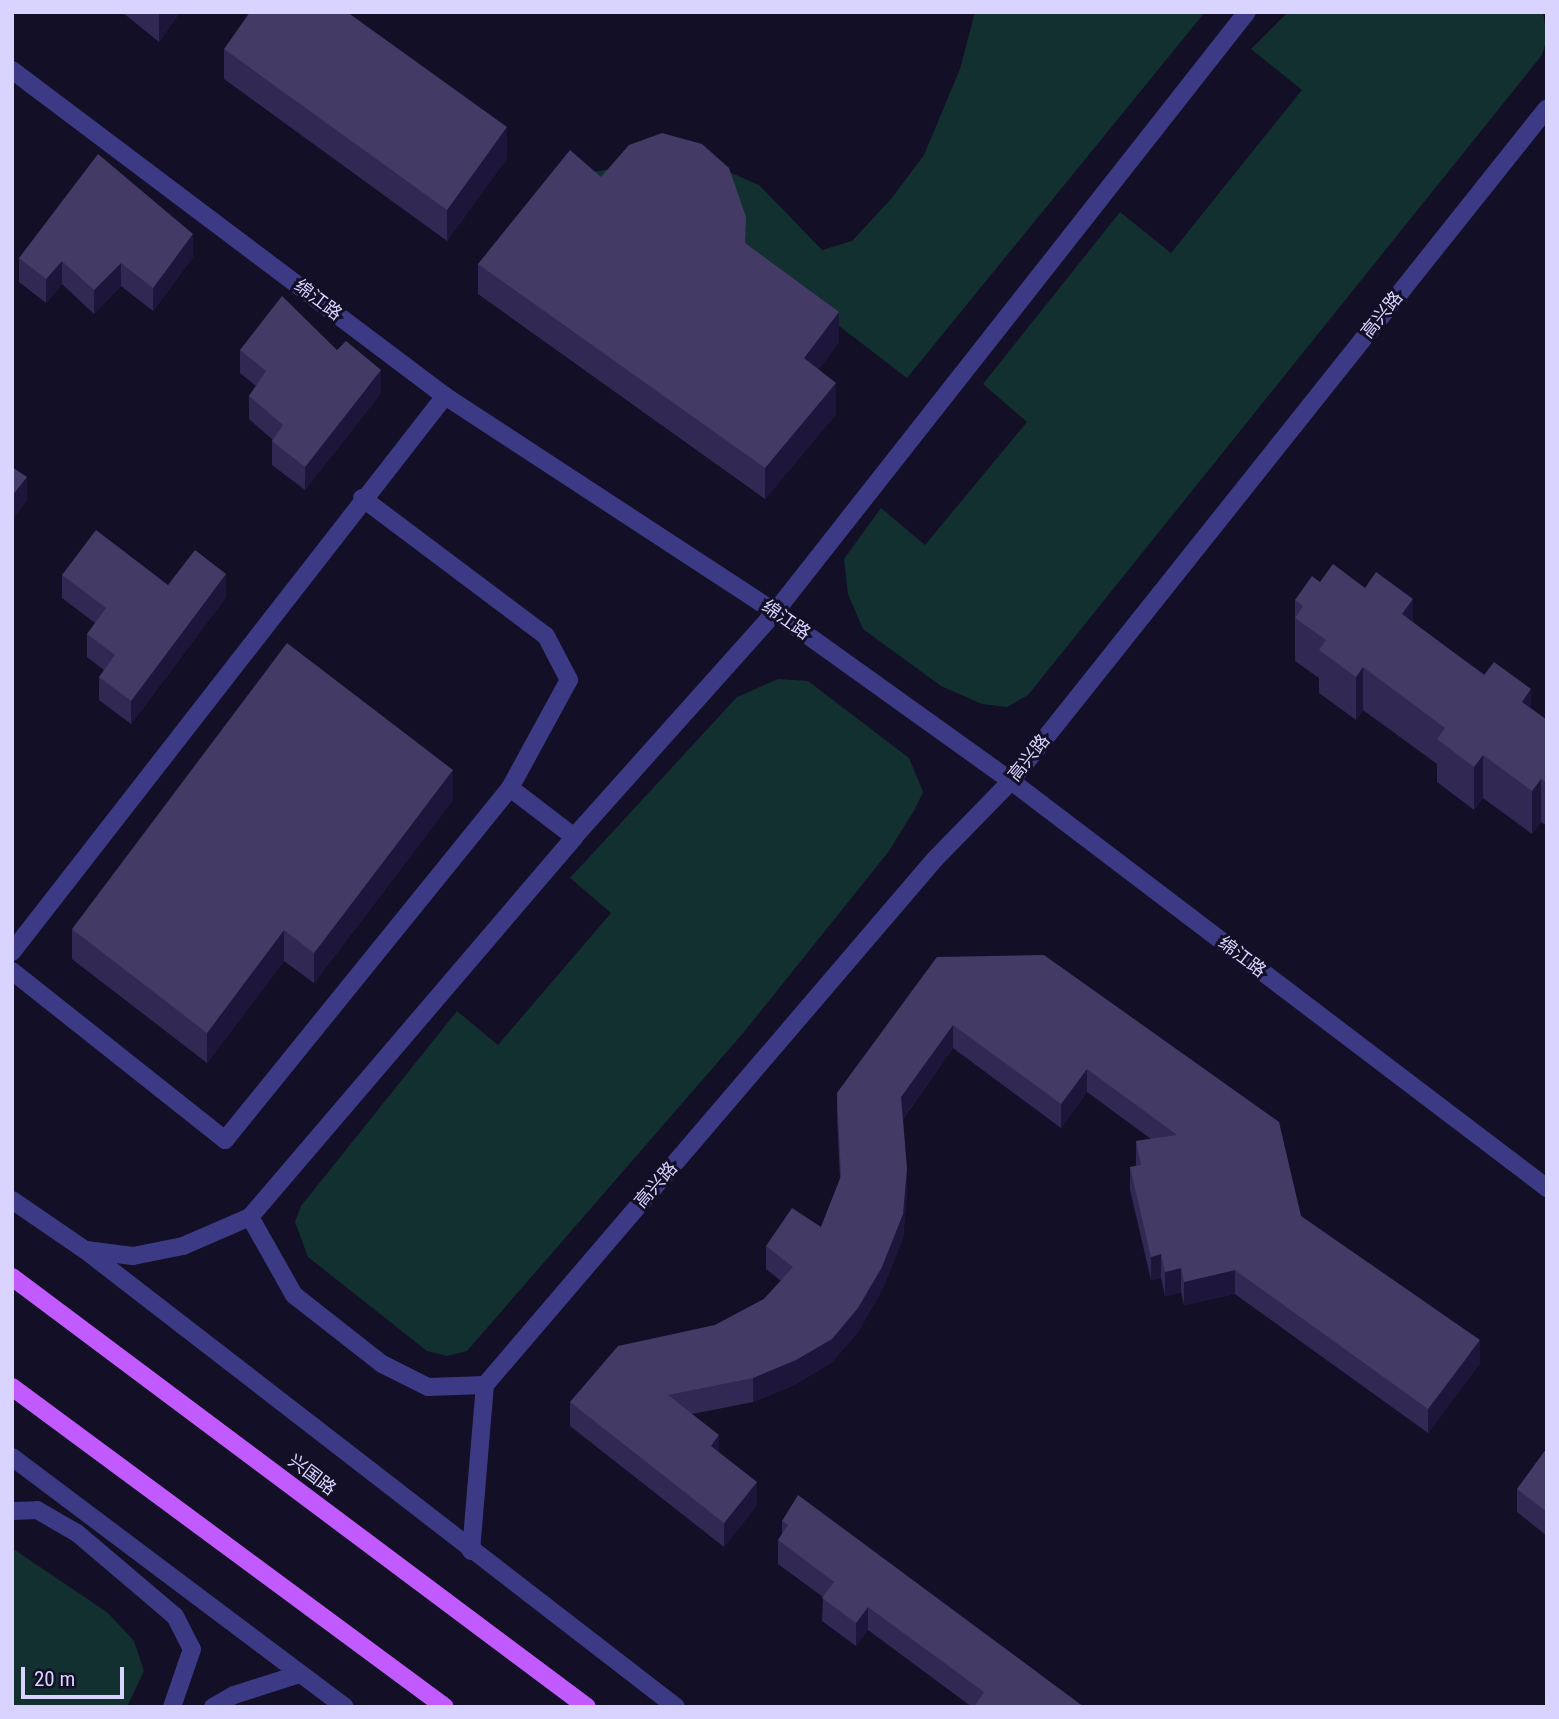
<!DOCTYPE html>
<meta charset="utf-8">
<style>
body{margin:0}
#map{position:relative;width:1559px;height:1719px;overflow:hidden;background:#130f26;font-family:"Roboto Condensed","Noto Sans SC",sans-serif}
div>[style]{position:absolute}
.green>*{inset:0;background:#12302f}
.minor>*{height:18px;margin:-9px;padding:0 9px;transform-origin:9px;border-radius:9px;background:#3d3a85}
.major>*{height:18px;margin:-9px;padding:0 9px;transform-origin:9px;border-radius:9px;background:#c25bff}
.wall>*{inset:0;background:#312854}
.shaded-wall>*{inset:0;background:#1d163a}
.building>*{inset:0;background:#433a66}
span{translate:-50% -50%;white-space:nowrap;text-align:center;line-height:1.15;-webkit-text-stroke:6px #130f26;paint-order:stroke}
.street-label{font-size:18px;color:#d9d4ff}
.frame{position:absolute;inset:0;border:14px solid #d9d4ff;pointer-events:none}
.scale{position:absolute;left:21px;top:1667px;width:103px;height:32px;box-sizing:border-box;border:4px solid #d9d4ff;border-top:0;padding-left:9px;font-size:21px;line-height:24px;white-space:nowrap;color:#d9d4ff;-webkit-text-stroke:5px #130f26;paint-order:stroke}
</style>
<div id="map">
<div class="green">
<div style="clip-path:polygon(975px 12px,1205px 12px,907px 378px,800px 296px,560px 178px,627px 166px,704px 161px,759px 185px,822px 250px,852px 241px,891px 199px,924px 155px,960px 69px)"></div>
<div style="clip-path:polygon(1288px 12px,1543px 12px,1547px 38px,1542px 55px,1028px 695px,1007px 707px,982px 704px,941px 686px,863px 629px,848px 594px,844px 559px,881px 508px,925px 545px,1027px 422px,983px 384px,1120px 212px,1171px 253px,1302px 90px,1251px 49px)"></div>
<div style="clip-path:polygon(778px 679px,808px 681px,909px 758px,923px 792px,915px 809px,889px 851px,744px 1032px,480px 1336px,467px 1351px,447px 1356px,427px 1351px,308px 1257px,295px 1222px,301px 1206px,457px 1011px,498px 1045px,611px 913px,570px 878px,737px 697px)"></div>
<div style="clip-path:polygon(12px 1548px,108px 1613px,134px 1641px,144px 1671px,127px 1707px,12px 1707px)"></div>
</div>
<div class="minor">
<div style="left:12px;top:70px;width:542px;rotate:36.98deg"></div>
<div style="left:445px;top:396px;width:394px;rotate:33.2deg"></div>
<div style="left:775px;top:612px;width:290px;rotate:35.6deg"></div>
<div style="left:1011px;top:781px;width:673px;rotate:37.21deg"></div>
<div style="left:510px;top:788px;width:81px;rotate:37.4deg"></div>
<div style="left:12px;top:952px;width:705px;rotate:-52.09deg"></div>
<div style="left:12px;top:971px;width:272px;rotate:38.4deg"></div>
<div style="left:225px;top:1140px;width:453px;rotate:-51deg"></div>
<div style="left:510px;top:788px;width:123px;rotate:-61.4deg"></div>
<div style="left:569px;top:680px;width:50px;rotate:-117.6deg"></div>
<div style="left:546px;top:636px;width:230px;rotate:-143.1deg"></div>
<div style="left:12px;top:1200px;width:88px;rotate:34.4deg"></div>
<div style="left:85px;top:1250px;width:747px;rotate:37.71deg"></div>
<div style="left:86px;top:1250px;width:47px;rotate:7.3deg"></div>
<div style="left:133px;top:1256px;width:51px;rotate:-11.3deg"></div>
<div style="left:183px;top:1246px;width:73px;rotate:-23.4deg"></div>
<div style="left:485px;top:1385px;width:57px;rotate:178deg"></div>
<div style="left:428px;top:1387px;width:51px;rotate:-153.4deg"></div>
<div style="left:382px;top:1364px;width:112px;rotate:-141.9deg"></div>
<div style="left:294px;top:1295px;width:90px;rotate:-119.4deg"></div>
<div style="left:250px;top:1217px;width:499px;rotate:-49.5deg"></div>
<div style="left:574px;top:837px;width:302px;rotate:-48.2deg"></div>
<div style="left:775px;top:612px;width:763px;rotate:-51.81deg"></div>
<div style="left:485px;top:1385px;width:692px;rotate:-49.45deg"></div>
<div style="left:935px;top:859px;width:109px;rotate:-45.7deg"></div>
<div style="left:1011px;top:781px;width:860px;rotate:-51.46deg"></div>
<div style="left:12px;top:1457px;width:416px;rotate:36.9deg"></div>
<div style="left:12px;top:1511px;width:25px;rotate:-2deg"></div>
<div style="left:37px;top:1510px;width:46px;rotate:29.9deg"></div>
<div style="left:77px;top:1533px;width:128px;rotate:40.3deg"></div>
<div style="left:175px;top:1616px;width:37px;rotate:63deg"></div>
<div style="left:192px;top:1649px;width:61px;rotate:109deg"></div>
<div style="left:471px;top:1551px;width:167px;rotate:-85.2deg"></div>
<div style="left:213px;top:1707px;width:24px;rotate:-30deg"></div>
<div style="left:234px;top:1695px;width:69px;rotate:-17.7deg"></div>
</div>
<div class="major">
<div style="left:12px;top:1277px;width:718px;rotate:36.79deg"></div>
<div style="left:12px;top:1387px;width:538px;rotate:36.47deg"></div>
</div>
<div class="wall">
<div style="clip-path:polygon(122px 12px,180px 12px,159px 42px)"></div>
<div style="clip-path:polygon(224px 49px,507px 158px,447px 241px,224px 79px)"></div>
<div style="clip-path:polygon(601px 177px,746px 243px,839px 342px,818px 370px,836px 414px,765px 499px,478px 294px,478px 264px)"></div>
<div style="clip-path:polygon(193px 257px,153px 311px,121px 286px,94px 314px,62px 284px,46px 303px,19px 282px,19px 258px)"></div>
<div style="clip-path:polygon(240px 350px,381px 393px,305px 490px,272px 465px,272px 441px,273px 440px,249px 419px,249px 396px,256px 386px,240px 373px)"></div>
<div style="clip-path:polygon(62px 575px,168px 585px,226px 597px,131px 724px,99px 700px,99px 677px,104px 670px,87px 657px,87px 634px,95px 623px,62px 598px)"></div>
<div style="clip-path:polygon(1320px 582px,1365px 588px,1547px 720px,1547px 826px,1541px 822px,1532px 834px,1483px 798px,1474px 810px,1437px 782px,1437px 764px,1363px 710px,1356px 720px,1319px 693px,1319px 678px,1295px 661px,1295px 600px)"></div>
<div style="clip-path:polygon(453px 800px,314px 983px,284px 961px,207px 1063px,72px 959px,72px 929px)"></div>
<div style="clip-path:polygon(937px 957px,1301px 1216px,1480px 1363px,1428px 1433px,1235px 1294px,1184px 1305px,1181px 1292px,1165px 1296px,1161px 1278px,1151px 1280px,1130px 1190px,1130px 1167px,1136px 1166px,1136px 1141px,1151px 1139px,1087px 1092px,1061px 1128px,953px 1048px,903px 1119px,907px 1191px,903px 1238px,882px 1290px,858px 1332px,832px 1362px,796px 1384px,753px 1402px,692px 1414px,757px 1505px,724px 1547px,570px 1426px,570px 1402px,764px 1299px,781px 1281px,766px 1269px,766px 1246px,821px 1227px,840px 1179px,837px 1117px,837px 1093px)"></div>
<div style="clip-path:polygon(1547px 1448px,1547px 1536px,1517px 1512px,1517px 1489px)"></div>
<div style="clip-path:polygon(782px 1521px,1084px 1707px,972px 1707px,868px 1630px,856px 1646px,822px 1621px,823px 1597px,778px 1564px,778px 1540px,782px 1534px)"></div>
</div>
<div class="shaded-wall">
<div style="clip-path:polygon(159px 12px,180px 12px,159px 42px)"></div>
<div style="clip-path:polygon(507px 127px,507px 158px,447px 241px,447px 210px)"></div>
<div style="clip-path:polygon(193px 234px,193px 257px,153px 311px,153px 288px)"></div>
<div style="clip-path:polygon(62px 261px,62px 284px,46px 303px,46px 279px)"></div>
<div style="clip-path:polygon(121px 263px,121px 286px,94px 314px,94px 290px)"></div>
<div style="clip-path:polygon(839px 312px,839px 342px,804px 389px,804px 358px)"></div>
<div style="clip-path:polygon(381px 370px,381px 393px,305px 490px,305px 467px)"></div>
<div style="clip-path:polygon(836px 383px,836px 414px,765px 499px,765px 468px)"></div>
<div style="clip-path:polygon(27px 477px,27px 501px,12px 520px,12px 496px)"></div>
<div style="clip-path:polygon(226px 574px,226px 597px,131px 724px,131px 701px)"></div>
<div style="clip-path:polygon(1413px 599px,1413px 642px,1402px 614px)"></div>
<div style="clip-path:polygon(1363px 667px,1363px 710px,1356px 720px,1356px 677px)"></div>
<div style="clip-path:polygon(1531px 689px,1531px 732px,1522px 702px)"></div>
<div style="clip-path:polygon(1483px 755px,1483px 798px,1474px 810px,1474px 767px)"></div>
<div style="clip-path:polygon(453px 770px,453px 800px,314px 983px,314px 953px)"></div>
<div style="clip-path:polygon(1541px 779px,1541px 822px,1532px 834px,1532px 791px)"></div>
<div style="clip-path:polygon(284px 930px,284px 961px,207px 1063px,207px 1033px)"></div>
<div style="clip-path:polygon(953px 1025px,953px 1048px,901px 1121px,901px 1097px)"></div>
<div style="clip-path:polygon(1087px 1069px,1087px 1092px,1061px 1128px,1061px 1104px)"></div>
<div style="clip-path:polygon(907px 1168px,907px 1191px,903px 1238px,882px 1290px,858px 1332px,832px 1362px,796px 1384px,753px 1402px,753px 1378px)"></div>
<div style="clip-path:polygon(1161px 1254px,1161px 1278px,1151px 1280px,1151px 1257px)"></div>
<div style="clip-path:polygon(1181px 1268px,1181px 1292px,1165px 1296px,1165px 1272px)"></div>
<div style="clip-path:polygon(1235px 1270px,1235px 1294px,1184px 1305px,1184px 1282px)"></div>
<div style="clip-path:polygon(1480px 1340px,1480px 1363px,1428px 1433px,1428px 1409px)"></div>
<div style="clip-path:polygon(719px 1435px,719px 1458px,711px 1446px)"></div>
<div style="clip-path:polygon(757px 1482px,757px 1505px,724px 1547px,724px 1523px)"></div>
<div style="clip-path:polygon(868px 1607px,868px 1630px,856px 1646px,856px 1623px)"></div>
</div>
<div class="building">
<div style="clip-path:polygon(250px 12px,347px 12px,507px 127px,447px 210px,224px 49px)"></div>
<div style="clip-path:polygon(662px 133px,702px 144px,729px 168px,746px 217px,745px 243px,839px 312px,804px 358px,836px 383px,765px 468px,478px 264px,570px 150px,601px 177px,629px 145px)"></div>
<div style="clip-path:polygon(98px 154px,193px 234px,153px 288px,121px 263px,94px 290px,62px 261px,46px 279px,19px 258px)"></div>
<div style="clip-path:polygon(282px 296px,337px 350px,346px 341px,381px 370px,305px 467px,272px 441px,283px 425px,249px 396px,266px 371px,240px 350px)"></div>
<div style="clip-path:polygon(12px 467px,27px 477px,12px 496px)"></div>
<div style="clip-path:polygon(96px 530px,168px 585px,195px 550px,226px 574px,131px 701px,99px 677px,115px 655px,87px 634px,106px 608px,62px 575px)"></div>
<div style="clip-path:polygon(1333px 564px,1365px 588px,1376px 572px,1413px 599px,1402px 614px,1484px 675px,1494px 662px,1531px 689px,1522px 702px,1547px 720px,1547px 783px,1541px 779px,1532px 791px,1483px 755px,1474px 767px,1437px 739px,1445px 728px,1363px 667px,1356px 677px,1319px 650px,1326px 640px,1295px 618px,1303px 606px,1295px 600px,1312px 576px,1320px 582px)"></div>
<div style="clip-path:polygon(287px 643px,453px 770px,314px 953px,284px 930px,207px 1033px,72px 929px)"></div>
<div style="clip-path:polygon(1044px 955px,1279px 1122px,1301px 1216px,1480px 1340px,1428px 1409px,1235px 1270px,1184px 1282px,1181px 1268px,1165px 1272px,1161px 1254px,1151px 1257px,1130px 1167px,1141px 1165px,1136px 1141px,1177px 1135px,1087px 1069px,1061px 1104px,953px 1025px,901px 1097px,907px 1168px,903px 1214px,882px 1267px,858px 1308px,832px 1339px,796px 1360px,753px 1378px,668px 1395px,719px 1435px,711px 1446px,757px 1482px,724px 1523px,570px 1402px,618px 1346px,715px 1325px,764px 1299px,793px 1267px,766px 1246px,792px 1208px,821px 1227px,841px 1176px,837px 1093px,937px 957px)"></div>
<div style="clip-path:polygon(1547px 1448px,1547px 1512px,1517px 1489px)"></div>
<div style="clip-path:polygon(798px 1495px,1084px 1707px,974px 1707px,984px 1692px,868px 1607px,856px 1623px,822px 1598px,834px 1582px,778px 1540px,788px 1525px,782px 1521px)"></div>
</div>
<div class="street-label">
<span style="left:318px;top:300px;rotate:37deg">绵江路</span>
<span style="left:1382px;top:315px;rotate:-51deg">高兴路</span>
<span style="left:786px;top:620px;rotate:35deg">绵江路</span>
<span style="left:1029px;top:758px;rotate:-51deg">高兴路</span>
<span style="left:1242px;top:957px;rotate:37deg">绵江路</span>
<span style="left:656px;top:1185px;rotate:-49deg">高兴路</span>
<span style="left:312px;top:1475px;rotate:37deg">兴国路</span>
</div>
<div class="frame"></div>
<div class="scale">20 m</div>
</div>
